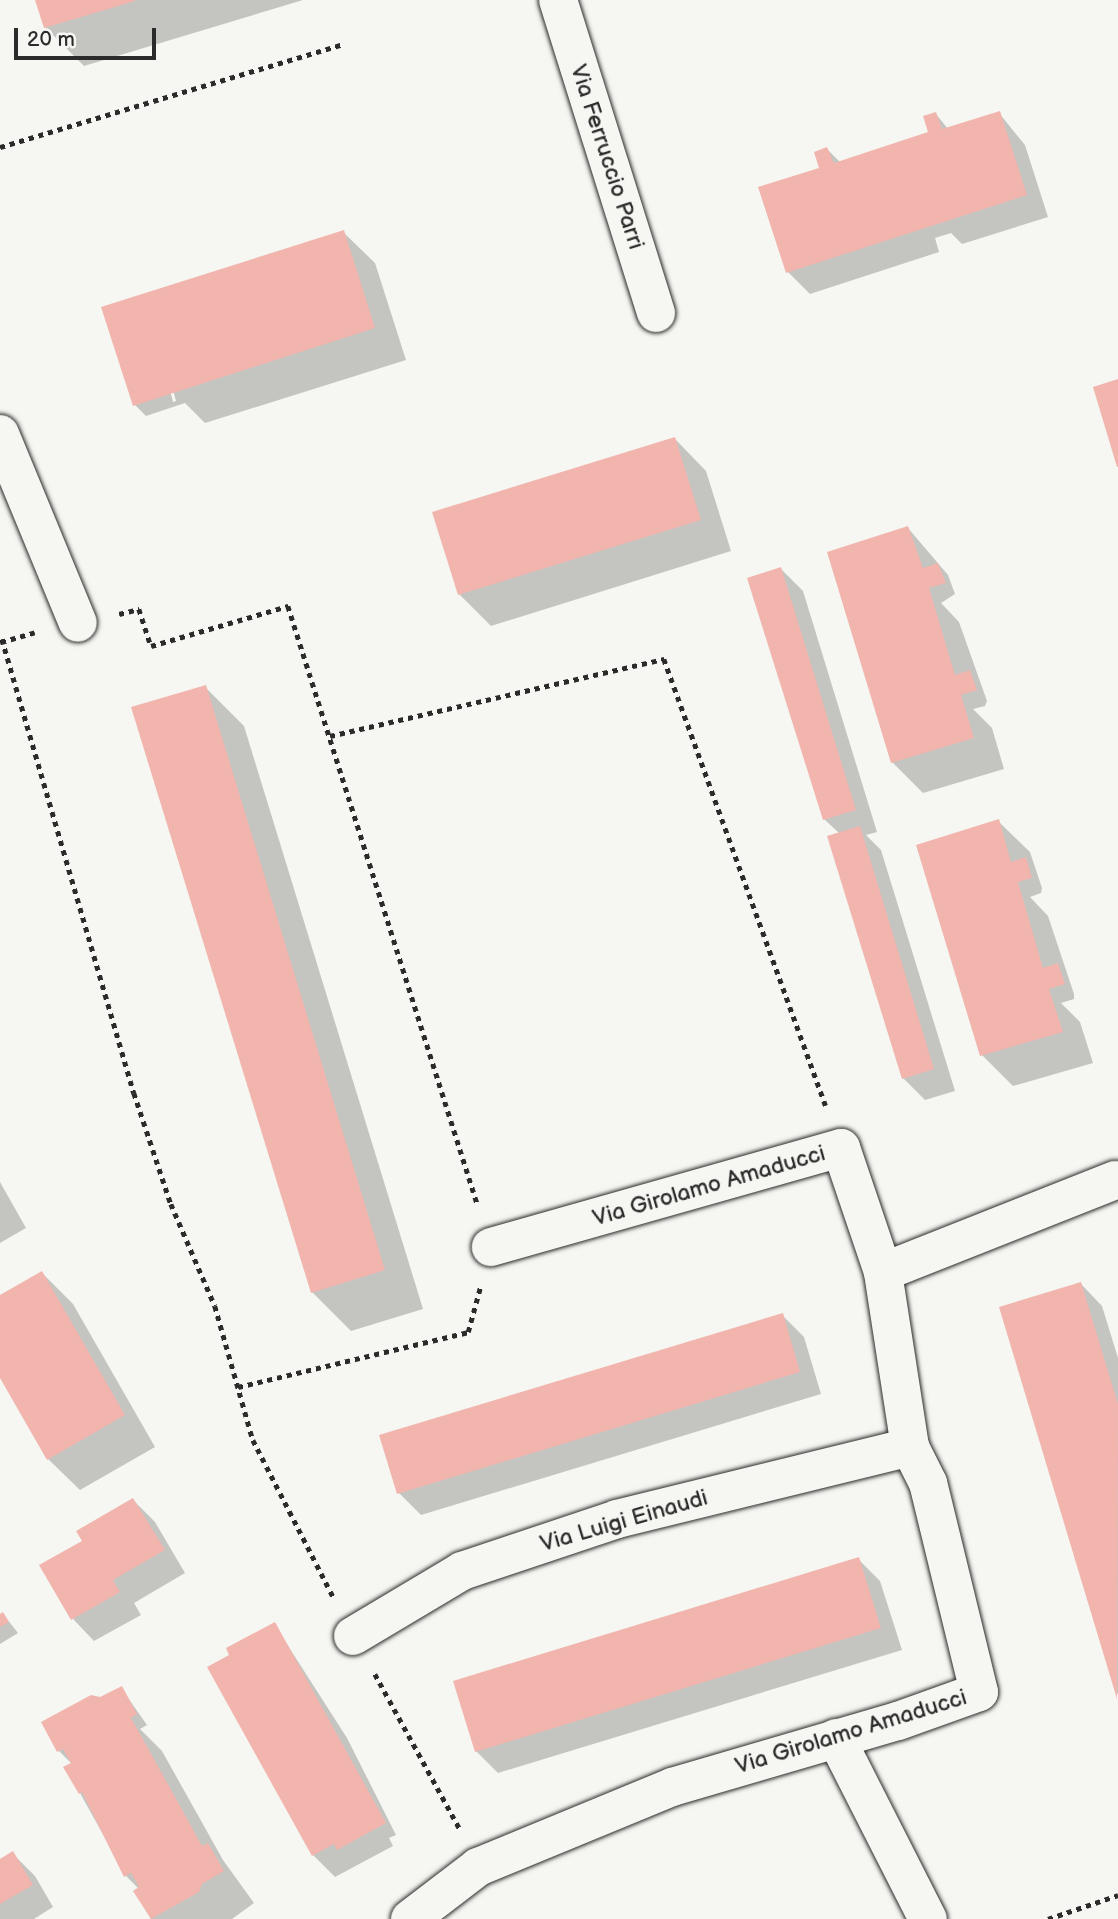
<!DOCTYPE html>
<style>
body{margin:0}
#map{position:relative;width:1118px;height:1919px;overflow:hidden;background:#f6f6f2;font-family:"Balsamiq Sans",sans-serif}
div>[style]{position:absolute}
.shadow>*{inset:0;background:#0003}
.building>*{inset:0;background:#f1b5ae}
.path>*{height:4.5px;margin-top:-2.25px;transform-origin:0;background:repeating-linear-gradient(90deg,#2b2b2b 0 5px,transparent 0 10px)}
.roads{filter:drop-shadow(0 0 2px #2b2b2b) drop-shadow(0 0 2px #2b2b2b)}
.minor>*{height:38px;margin:-19px;padding:0 19px;transform-origin:19px;border-radius:19px;background:#f6f6f2}
span{translate:-50% -50%;white-space:nowrap;text-align:center;line-height:1.15;-webkit-text-stroke:6px #f6f6f2;paint-order:stroke}
.street-label{font-size:23px;color:#2b2b2b}
.scale{position:absolute;left:14px;top:28px;width:142px;height:32px;box-sizing:border-box;border:4px solid #2b2b2b;border-top:0;padding-left:9px;font-size:21px;line-height:24px;white-space:nowrap;color:#2b2b2b;-webkit-text-stroke:5px #f6f6f2;paint-order:stroke}
</style>
<div id="map">
<div class="shadow">
<div style="clip-path:polygon(37px 0,303px 0,84px 66px,45px 27px)"></div>
<div style="clip-path:polygon(999px 113px,1025px 145px,1048px 217px,962px 244px,951px 233px,935px 238px,939px 252px,810px 294px,788px 272px,827px 149px,841px 163px,930px 133px,936px 114px,948px 129px)"></div>
<div style="clip-path:polygon(evenodd,343px 232px,375px 263px,406px 360px,205px 423px,185px 403px,146px 416px,135px 405px,343px 232px,170px 390px,173px 390px,176px 401px,173px 402px,170px 390px)"></div>
<div style="clip-path:polygon(675px 439px,706px 471px,731px 551px,491px 626px,460px 595px,434px 514px)"></div>
<div style="clip-path:polygon(908px 528px,948px 575px,955px 594px,941px 603px,959px 622px,987px 701px,985px 706px,973px 709px,992px 728px,1004px 769px,923px 793px,892px 762px)"></div>
<div style="clip-path:polygon(781px 569px,803px 591px,877px 832px,866px 835px,881px 850px,955px 1091px,925px 1100px,903px 1078px,840px 834px,824px 819px)"></div>
<div style="clip-path:polygon(205px 687px,244px 726px,423px 1309px,351px 1331px,312px 1292px)"></div>
<div style="clip-path:polygon(998px 821px,1030px 852px,1042px 888px,1041px 893px,1030px 897px,1048px 916px,1074px 994px,1074px 999px,1061px 1003px,1080px 1022px,1093px 1063px,1013px 1086px,982px 1055px)"></div>
<div style="clip-path:polygon(0 1182px,26px 1228px,0 1243px)"></div>
<div style="clip-path:polygon(42px 1273px,73px 1304px,155px 1447px,80px 1490px,48px 1459px,0 1374px,0 1297px)"></div>
<div style="clip-path:polygon(1081px 1284px,1102px 1306px,1118px 1358px,1118px 1695px,1001px 1309px)"></div>
<div style="clip-path:polygon(782px 1315px,804px 1337px,821px 1394px,421px 1515px,399px 1493px)"></div>
<div style="clip-path:polygon(133px 1500px,155px 1522px,185px 1573px,134px 1603px,141px 1615px,94px 1641px,73px 1619px)"></div>
<div style="clip-path:polygon(858px 1559px,880px 1581px,902px 1650px,498px 1773px,476px 1751px)"></div>
<div style="clip-path:polygon(3px 1614px,18px 1633px,0 1644px,0 1616px)"></div>
<div style="clip-path:polygon(274px 1624px,347px 1738px,396px 1835px,389px 1838px,393px 1846px,335px 1877px,313px 1855px,232px 1655px)"></div>
<div style="clip-path:polygon(121px 1688px,147px 1725px,140px 1729px,162px 1751px,223px 1860px,254px 1903px,232px 1919px,151px 1919px,135px 1891px,139px 1889px,126px 1876px,80px 1793px,72px 1764px,58px 1750px,100px 1699px)"></div>
<div style="clip-path:polygon(13px 1854px,35px 1876px,53px 1907px,34px 1919px,0 1919px,0 1861px)"></div>
</div>
<div class="building">
<div style="clip-path:polygon(35px 0,135px 0,135px 1px,44px 28px)"></div>
<div style="clip-path:polygon(1000px 111px,1027px 195px,786px 273px,758px 187px,819px 168px,814px 152px,827px 147px,834px 163px,928px 132px,923px 116px,936px 112px,942px 129px)"></div>
<div style="clip-path:polygon(344px 230px,375px 328px,133px 406px,101px 307px)"></div>
<div style="clip-path:polygon(1118px 379px,1118px 467px,1117px 467px,1093px 387px)"></div>
<div style="clip-path:polygon(675px 437px,701px 520px,458px 595px,432px 512px)"></div>
<div style="clip-path:polygon(908px 526px,923px 568px,938px 563px,946px 583px,929px 588px,955px 675px,970px 670px,977px 690px,961px 695px,974px 738px,891px 763px,827px 552px)"></div>
<div style="clip-path:polygon(781px 567px,856px 810px,823px 820px,747px 578px)"></div>
<div style="clip-path:polygon(206px 685px,385px 1270px,311px 1293px,131px 707px)"></div>
<div style="clip-path:polygon(999px 819px,1011px 862px,1026px 857px,1032px 878px,1018px 882px,1043px 968px,1058px 963px,1065px 984px,1049px 989px,1063px 1032px,980px 1056px,916px 845px)"></div>
<div style="clip-path:polygon(860px 826px,934px 1069px,902px 1079px,827px 836px)"></div>
<div style="clip-path:polygon(42px 1271px,125px 1415px,47px 1460px,0 1378px,0 1295px)"></div>
<div style="clip-path:polygon(1081px 1282px,1118px 1404px,1117px 1699px,999px 1307px)"></div>
<div style="clip-path:polygon(783px 1313px,800px 1372px,397px 1494px,379px 1435px)"></div>
<div style="clip-path:polygon(133px 1498px,165px 1550px,113px 1580px,120px 1592px,71px 1620px,39px 1565px,82px 1541px,76px 1531px)"></div>
<div style="clip-path:polygon(859px 1557px,881px 1628px,475px 1752px,453px 1681px)"></div>
<div style="clip-path:polygon(3px 1612px,9px 1622px,0 1627px,0 1614px)"></div>
<div style="clip-path:polygon(275px 1622px,386px 1823px,337px 1850px,334px 1844px,312px 1856px,207px 1667px,229px 1655px,226px 1648px)"></div>
<div style="clip-path:polygon(122px 1686px,137px 1714px,131px 1718px,159px 1768px,202px 1846px,208px 1843px,224px 1871px,202px 1884px,199px 1892px,151px 1919px,133px 1891px,139px 1887px,131px 1873px,124px 1877px,82px 1792px,79px 1794px,63px 1767px,71px 1763px,63px 1749px,57px 1752px,41px 1722px,91px 1695px,100px 1697px)"></div>
<div style="clip-path:polygon(13px 1851px,33px 1885px,0 1904px,0 1859px)"></div>
</div>
<div class="path">
<div style="left:0;top:147px;width:359px;rotate:-16.7deg"></div>
<div style="left:119px;top:614px;width:21px;rotate:-14deg"></div>
<div style="left:139px;top:609px;width:39px;rotate:72deg"></div>
<div style="left:151px;top:646px;width:143px;rotate:-16.3deg"></div>
<div style="left:288px;top:606px;width:629px;rotate:72.43deg"></div>
<div style="left:2px;top:639px;width:473px;rotate:73.8deg"></div>
<div style="left:134px;top:1093px;width:117px;rotate:71.6deg"></div>
<div style="left:171px;top:1204px;width:111px;rotate:66.7deg"></div>
<div style="left:215px;top:1306px;width:139px;rotate:74.2deg"></div>
<div style="left:253px;top:1440px;width:178px;rotate:62.9deg"></div>
<div style="left:1px;top:642px;width:35px;rotate:-16deg"></div>
<div style="left:330px;top:736px;width:343px;rotate:-13deg"></div>
<div style="left:664px;top:659px;width:475px;rotate:70.1deg"></div>
<div style="left:238px;top:1387px;width:236px;rotate:-13.4deg"></div>
<div style="left:468px;top:1332px;width:46px;rotate:-74.7deg"></div>
<div style="left:375px;top:1674px;width:177px;rotate:61.3deg"></div>
<div style="left:1048px;top:1919px;width:74px;rotate:-18.9deg"></div>
</div>
<div class="roads">
<div class="minor">
<div style="left:558px;top:0;width:328px;rotate:72.6deg"></div>
<div style="left:0;top:434px;width:204px;rotate:67.6deg"></div>
<div style="left:883px;top:1272px;width:250px;rotate:-21.6deg"></div>
<div style="left:353px;top:1636px;width:127px;rotate:-30.8deg"></div>
<div style="left:462px;top:1571px;width:163px;rotate:-18.5deg"></div>
<div style="left:617px;top:1519px;width:302px;rotate:-13.8deg"></div>
<div style="left:836px;top:1738px;width:203px;rotate:63.1deg"></div>
<div style="left:410px;top:1919px;width:86px;rotate:-37.4deg"></div>
<div style="left:478px;top:1867px;width:210px;rotate:-22.4deg"></div>
<div style="left:672px;top:1787px;width:235px;rotate:-16.3deg"></div>
<div style="left:898px;top:1721px;width:86px;rotate:-19.7deg"></div>
<div style="left:979px;top:1692px;width:215px;rotate:-103.7deg"></div>
<div style="left:928px;top:1483px;width:40px;rotate:-116.6deg"></div>
<div style="left:910px;top:1447px;width:177px;rotate:-98.8deg"></div>
<div style="left:883px;top:1272px;width:131px;rotate:-108.7deg"></div>
<div style="left:841px;top:1148px;width:364px;rotate:164.2deg"></div>
</div>
</div>
<div class="street-label">
<span style="left:607px;top:157px;rotate:72deg">Via Ferruccio Parri</span>
<span style="left:709px;top:1186px;rotate:-16deg">Via Girolamo Amaducci</span>
<span style="left:624px;top:1521px;rotate:-16deg">Via Luigi Einaudi</span>
<span style="left:851px;top:1732px;rotate:-17deg">Via Girolamo Amaducci</span>
</div>
<div class="scale">20 m</div>
</div>
